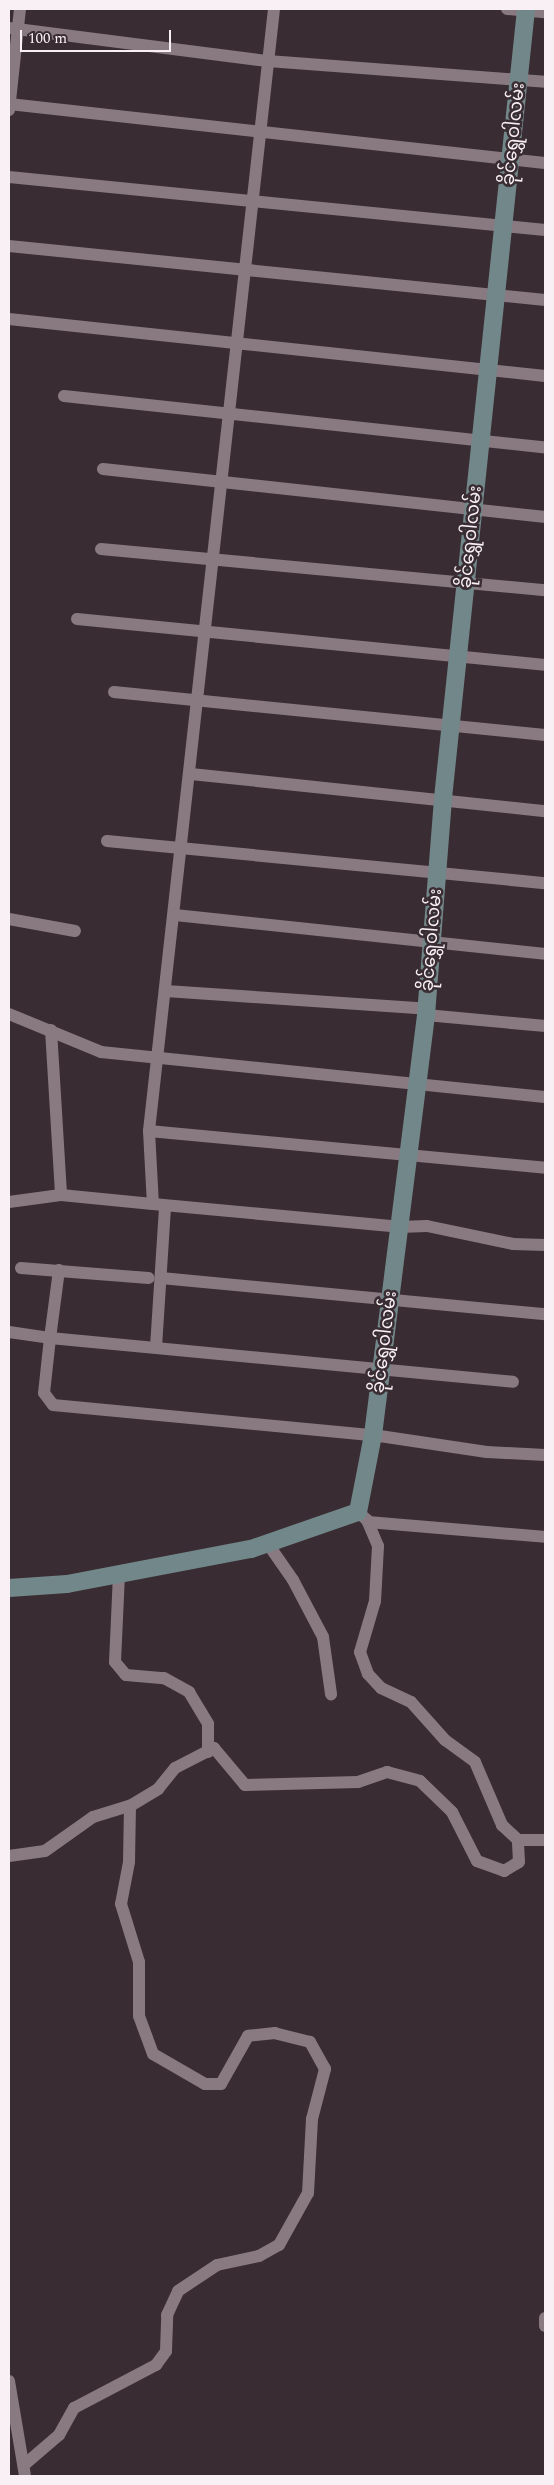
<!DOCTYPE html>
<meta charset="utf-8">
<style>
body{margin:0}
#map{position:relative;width:554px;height:2485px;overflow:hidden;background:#392c32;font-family:Spectral,"Noto Sans Myanmar",serif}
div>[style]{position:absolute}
.street>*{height:12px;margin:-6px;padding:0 6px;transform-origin:6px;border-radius:6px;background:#897a81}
.secondary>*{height:18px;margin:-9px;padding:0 9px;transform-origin:9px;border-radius:9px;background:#728789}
span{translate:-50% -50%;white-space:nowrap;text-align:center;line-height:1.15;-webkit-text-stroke:5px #392c32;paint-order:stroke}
.street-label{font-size:18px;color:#f8f0f4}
.frame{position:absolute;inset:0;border:10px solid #f8f0f4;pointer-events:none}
.scale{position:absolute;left:20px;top:30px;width:151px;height:22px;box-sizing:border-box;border:2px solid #f8f0f4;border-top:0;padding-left:6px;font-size:15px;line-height:18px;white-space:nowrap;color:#f8f0f4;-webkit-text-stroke:4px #392c32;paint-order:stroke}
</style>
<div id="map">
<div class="street">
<div style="left:274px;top:9px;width:1129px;rotate:96.36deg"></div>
<div style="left:149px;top:1131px;width:73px;rotate:86.9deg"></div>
<div style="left:153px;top:1204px;width:247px;rotate:5.3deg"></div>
<div style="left:399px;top:1227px;width:28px;rotate:-2deg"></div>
<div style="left:427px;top:1226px;width:88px;rotate:11.8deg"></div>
<div style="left:513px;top:1244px;width:32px;rotate:2deg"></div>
<div style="left:507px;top:9px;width:38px;rotate:5deg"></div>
<div style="left:9px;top:28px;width:261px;rotate:7.3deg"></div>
<div style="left:268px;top:61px;width:278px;rotate:4.3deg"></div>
<div style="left:9px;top:104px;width:539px;rotate:6.28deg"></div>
<div style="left:9px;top:110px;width:102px;rotate:-83.8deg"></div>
<div style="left:9px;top:177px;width:539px;rotate:5.65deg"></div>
<div style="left:9px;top:246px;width:539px;rotate:5.75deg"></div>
<div style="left:9px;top:319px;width:539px;rotate:6.07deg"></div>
<div style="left:64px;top:396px;width:484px;rotate:6.1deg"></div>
<div style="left:103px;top:469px;width:445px;rotate:6.2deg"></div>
<div style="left:101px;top:549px;width:446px;rotate:5.3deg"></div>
<div style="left:77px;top:619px;width:470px;rotate:5.6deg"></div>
<div style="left:114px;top:692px;width:433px;rotate:5.7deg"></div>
<div style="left:191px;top:774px;width:356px;rotate:6deg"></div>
<div style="left:107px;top:841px;width:440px;rotate:5.5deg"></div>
<div style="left:175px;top:915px;width:372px;rotate:6deg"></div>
<div style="left:9px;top:919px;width:67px;rotate:10.3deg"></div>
<div style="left:166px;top:991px;width:262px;rotate:3.9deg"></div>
<div style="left:9px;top:1014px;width:100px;rotate:22.4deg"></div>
<div style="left:101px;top:1052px;width:446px;rotate:5.8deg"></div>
<div style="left:426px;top:1015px;width:120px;rotate:5.3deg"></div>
<div style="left:51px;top:1030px;width:165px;rotate:86.5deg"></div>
<div style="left:149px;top:1131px;width:398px;rotate:5.3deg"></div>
<div style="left:9px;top:1202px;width:52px;rotate:-7.7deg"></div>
<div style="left:61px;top:1195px;width:92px;rotate:5.6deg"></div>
<div style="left:21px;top:1268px;width:128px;rotate:4.5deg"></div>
<div style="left:59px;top:1270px;width:69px;rotate:97.5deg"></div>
<div style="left:50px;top:1338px;width:465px;rotate:5.4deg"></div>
<div style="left:161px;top:1278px;width:386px;rotate:5.4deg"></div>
<div style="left:9px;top:1332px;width:41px;rotate:8.3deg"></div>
<div style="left:50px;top:1338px;width:55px;rotate:96.2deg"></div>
<div style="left:44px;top:1393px;width:15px;rotate:53deg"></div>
<div style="left:53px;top:1405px;width:321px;rotate:5.4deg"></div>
<div style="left:373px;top:1435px;width:115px;rotate:8.5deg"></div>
<div style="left:487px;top:1452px;width:58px;rotate:3deg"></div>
<div style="left:156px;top:1347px;width:141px;rotate:-86.3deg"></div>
<div style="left:358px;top:1512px;width:12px;rotate:42deg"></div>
<div style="left:367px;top:1520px;width:28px;rotate:67deg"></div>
<div style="left:378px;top:1546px;width:55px;rotate:93.1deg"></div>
<div style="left:375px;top:1601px;width:53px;rotate:106.4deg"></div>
<div style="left:360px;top:1652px;width:23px;rotate:70deg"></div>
<div style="left:368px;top:1674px;width:19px;rotate:47deg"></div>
<div style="left:381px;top:1688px;width:33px;rotate:25deg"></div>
<div style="left:411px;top:1702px;width:51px;rotate:48.2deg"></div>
<div style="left:445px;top:1740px;width:37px;rotate:36deg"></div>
<div style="left:475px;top:1762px;width:69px;rotate:66.8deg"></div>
<div style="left:502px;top:1825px;width:22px;rotate:43deg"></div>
<div style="left:518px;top:1840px;width:27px"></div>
<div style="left:368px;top:1522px;width:178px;rotate:4.8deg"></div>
<div style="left:268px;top:1544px;width:44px;rotate:55.2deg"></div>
<div style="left:293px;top:1580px;width:64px;rotate:62.2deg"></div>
<div style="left:323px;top:1637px;width:58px;rotate:82deg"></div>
<div style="left:119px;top:1574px;width:88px;rotate:92.6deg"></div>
<div style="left:115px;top:1662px;width:17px;rotate:50deg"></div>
<div style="left:126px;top:1675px;width:38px;rotate:5deg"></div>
<div style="left:164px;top:1678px;width:29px;rotate:29deg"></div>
<div style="left:189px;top:1692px;width:37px;rotate:59deg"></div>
<div style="left:208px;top:1724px;width:28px;rotate:90deg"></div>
<div style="left:9px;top:1856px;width:36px;rotate:-8deg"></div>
<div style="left:45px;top:1851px;width:59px;rotate:-35.3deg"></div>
<div style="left:93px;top:1817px;width:39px;rotate:-17deg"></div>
<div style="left:130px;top:1806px;width:33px;rotate:-31deg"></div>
<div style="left:158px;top:1789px;width:27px;rotate:-51deg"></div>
<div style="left:175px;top:1768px;width:44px;rotate:-27.1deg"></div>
<div style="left:214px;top:1748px;width:48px;rotate:50deg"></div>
<div style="left:245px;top:1785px;width:113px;rotate:-1.5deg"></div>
<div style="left:358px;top:1782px;width:31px;rotate:-19deg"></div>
<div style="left:387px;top:1772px;width:34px;rotate:15deg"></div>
<div style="left:420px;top:1781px;width:45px;rotate:44.1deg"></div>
<div style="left:452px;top:1812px;width:55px;rotate:63deg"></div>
<div style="left:477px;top:1861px;width:29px;rotate:20deg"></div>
<div style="left:504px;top:1871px;width:17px;rotate:-31deg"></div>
<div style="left:519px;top:1862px;width:22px;rotate:-93deg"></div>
<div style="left:545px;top:2318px;width:8px;rotate:90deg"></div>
<div style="left:9px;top:2381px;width:96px;rotate:80.4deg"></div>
<div style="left:24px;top:2465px;width:46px;rotate:-40.6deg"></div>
<div style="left:59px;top:2435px;width:31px;rotate:-61deg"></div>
<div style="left:74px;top:2408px;width:93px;rotate:-27.7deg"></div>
<div style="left:156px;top:2365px;width:17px;rotate:-54deg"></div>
<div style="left:166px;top:2351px;width:36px;rotate:-88deg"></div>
<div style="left:167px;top:2315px;width:26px;rotate:-65deg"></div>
<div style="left:178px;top:2291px;width:47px;rotate:-33.7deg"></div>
<div style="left:217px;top:2265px;width:43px;rotate:-12.1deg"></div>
<div style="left:259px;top:2256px;width:23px;rotate:-29deg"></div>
<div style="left:279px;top:2245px;width:60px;rotate:-60.9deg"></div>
<div style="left:308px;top:2193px;width:74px;rotate:-86.9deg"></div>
<div style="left:312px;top:2119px;width:52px;rotate:-75.4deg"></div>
<div style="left:325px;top:2069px;width:31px;rotate:-119deg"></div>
<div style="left:310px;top:2042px;width:36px;rotate:-166deg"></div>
<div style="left:275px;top:2033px;width:27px;rotate:174deg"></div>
<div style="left:248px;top:2036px;width:55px;rotate:119.4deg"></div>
<div style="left:221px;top:2084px;width:16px;rotate:180deg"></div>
<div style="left:205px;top:2084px;width:60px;rotate:-150deg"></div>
<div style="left:153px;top:2054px;width:40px;rotate:-110.2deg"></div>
<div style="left:139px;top:2016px;width:54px;rotate:-90deg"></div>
<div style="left:139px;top:1962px;width:61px;rotate:-107.2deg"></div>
<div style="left:121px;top:1904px;width:43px;rotate:-79.2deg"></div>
<div style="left:129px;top:1862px;width:56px;rotate:-89deg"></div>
</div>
<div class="secondary">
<div style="left:9px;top:1588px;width:58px;rotate:-3.9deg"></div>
<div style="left:67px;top:1584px;width:187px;rotate:-10.8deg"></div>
<div style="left:251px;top:1549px;width:113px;rotate:-19.1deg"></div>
<div style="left:358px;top:1512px;width:78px;rotate:-79deg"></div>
<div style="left:373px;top:1435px;width:423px;rotate:-82.8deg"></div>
<div style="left:426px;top:1015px;width:218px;rotate:-85.5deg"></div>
<div style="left:443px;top:798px;width:793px;rotate:-83.99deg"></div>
</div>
<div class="street-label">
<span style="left:514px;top:134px;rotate:-84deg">ခိုင်ရွှေဝါလမ်း</span>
<span style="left:471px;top:537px;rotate:-84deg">ခိုင်ရွှေဝါလမ်း</span>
<span style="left:432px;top:940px;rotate:-85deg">ခိုင်ရွှေဝါလမ်း</span>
<span style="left:385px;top:1342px;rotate:-83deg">ခိုင်ရွှေဝါလမ်း</span>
</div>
<div class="frame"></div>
<div class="scale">100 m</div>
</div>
